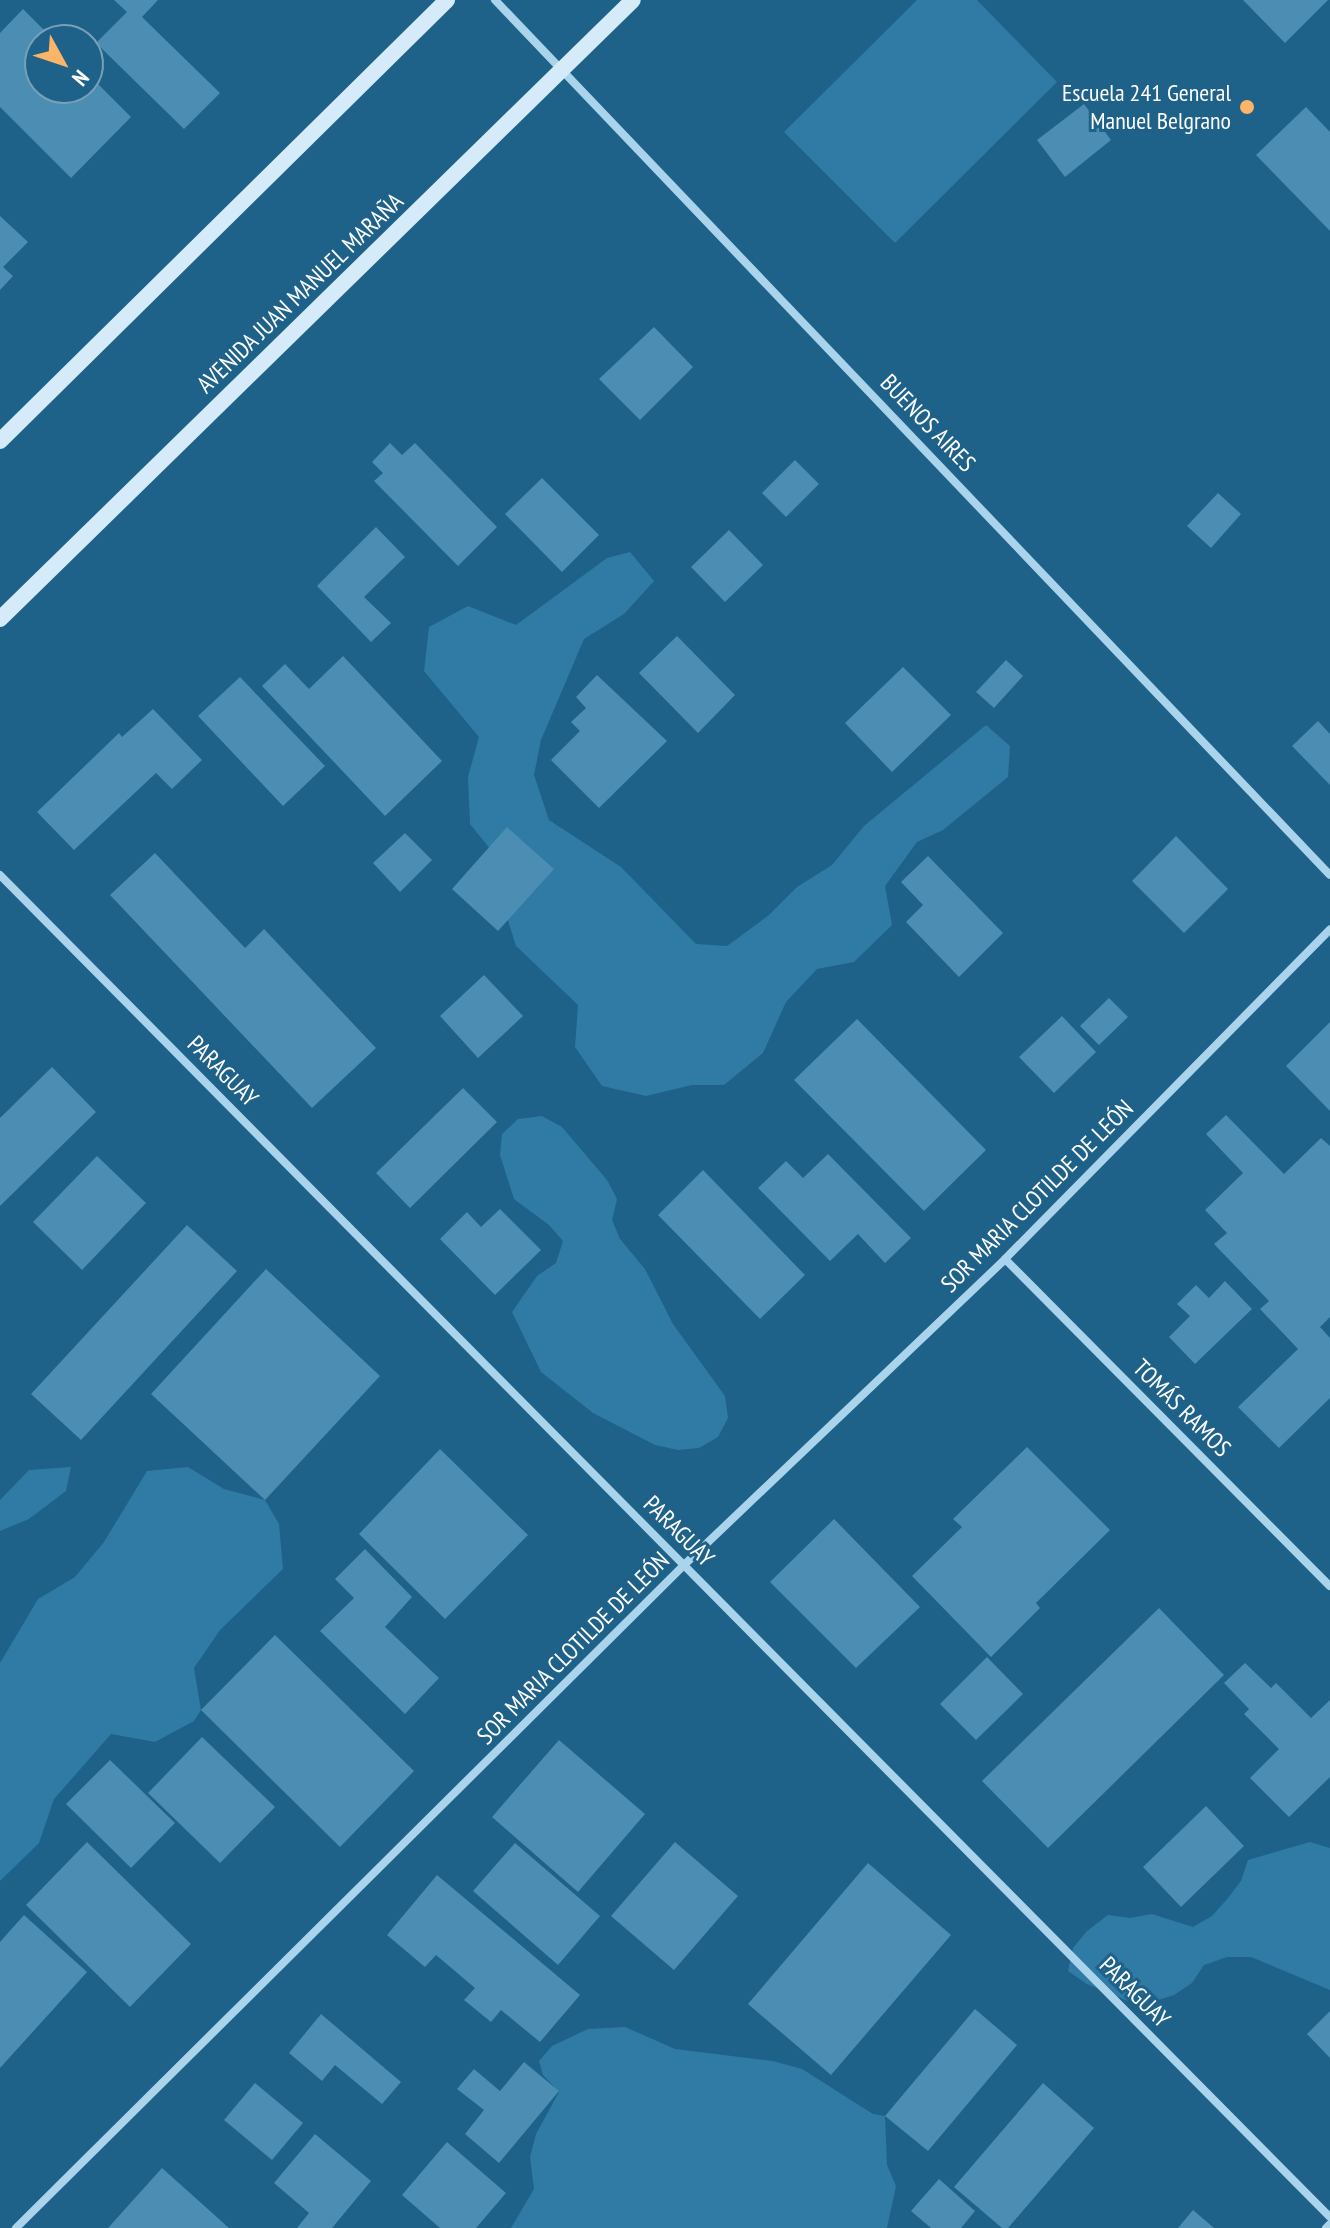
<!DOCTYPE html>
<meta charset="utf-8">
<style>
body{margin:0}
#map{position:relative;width:1330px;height:2228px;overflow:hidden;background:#1e6189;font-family:"PT Sans Narrow",sans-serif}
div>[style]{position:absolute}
.green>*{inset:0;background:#2f7ba5}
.building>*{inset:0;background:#4b8db3}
.street>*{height:8px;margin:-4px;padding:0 4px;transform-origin:4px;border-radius:4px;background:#a9d4eb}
.secondary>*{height:16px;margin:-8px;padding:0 8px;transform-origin:8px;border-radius:8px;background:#d5ebf9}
.dots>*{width:22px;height:22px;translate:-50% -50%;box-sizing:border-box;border:4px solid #1e6189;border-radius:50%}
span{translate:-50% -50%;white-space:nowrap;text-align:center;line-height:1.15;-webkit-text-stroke:6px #1e6189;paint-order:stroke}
.poi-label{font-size:24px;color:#fff}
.right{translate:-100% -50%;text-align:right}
.street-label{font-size:24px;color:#fff}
.north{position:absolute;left:24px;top:24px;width:80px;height:80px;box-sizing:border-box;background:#1e6189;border:2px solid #78a0b8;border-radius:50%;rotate:130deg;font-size:22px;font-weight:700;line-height:32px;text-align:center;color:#fff}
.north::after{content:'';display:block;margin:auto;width:28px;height:36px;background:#fab568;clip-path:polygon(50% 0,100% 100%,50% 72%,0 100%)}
</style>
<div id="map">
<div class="green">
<div style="clip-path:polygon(917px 0,977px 0,1057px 82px,895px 243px,784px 132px)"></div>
<div style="clip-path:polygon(630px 552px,654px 581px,624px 614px,584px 639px,541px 740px,534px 775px,549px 820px,621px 867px,696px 944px,727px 946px,769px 915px,797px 887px,832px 865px,864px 826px,986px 725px,1010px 746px,1008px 777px,943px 830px,917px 842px,885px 886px,892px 925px,854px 962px,817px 969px,786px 1002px,763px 1053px,724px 1085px,692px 1085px,646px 1096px,602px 1086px,575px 1047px,578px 1005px,516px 946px,503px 905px,499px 860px,470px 824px,468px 777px,479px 737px,424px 671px,429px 627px,468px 606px,516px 625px,607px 558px)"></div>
<div style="clip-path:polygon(542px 1116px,562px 1127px,607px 1180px,617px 1199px,612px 1220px,620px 1239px,645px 1269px,673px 1324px,725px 1396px,728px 1418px,718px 1437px,699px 1448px,678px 1450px,655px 1445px,593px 1413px,541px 1372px,512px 1312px,537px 1276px,556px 1263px,563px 1241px,549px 1225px,514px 1199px,500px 1155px,502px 1134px,518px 1119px)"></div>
<div style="clip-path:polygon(71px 1467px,66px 1491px,29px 1519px,0 1531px,0 1500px,29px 1470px)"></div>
<div style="clip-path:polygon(188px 1467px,224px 1489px,265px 1500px,279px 1524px,283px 1569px,220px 1630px,194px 1668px,201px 1710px,194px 1721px,155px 1742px,111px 1734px,54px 1799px,39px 1843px,0 1881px,0 1663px,38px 1599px,75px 1577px,104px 1542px,147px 1471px)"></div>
<div style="clip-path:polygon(1310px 1842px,1330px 1848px,1330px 1990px,1251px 1957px,1227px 1957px,1204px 1965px,1192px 1983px,1174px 1995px,1152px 2002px,1128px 2001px,1087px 1984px,1068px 1971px,1073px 1948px,1087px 1931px,1108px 1915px,1130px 1918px,1152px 1914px,1193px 1927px,1212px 1916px,1228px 1898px,1241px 1881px,1248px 1860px)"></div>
<div style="clip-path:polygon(625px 2027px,675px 2049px,773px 2061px,802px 2069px,873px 2114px,885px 2116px,887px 2165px,896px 2186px,887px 2228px,511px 2228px,534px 2189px,530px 2157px,536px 2134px,559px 2092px,543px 2075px,539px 2061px,552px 2046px,588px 2029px)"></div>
</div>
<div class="building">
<div style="clip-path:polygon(114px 0,158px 0,142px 17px,220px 93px,184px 129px,96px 43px,127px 12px)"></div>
<div style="clip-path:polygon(1243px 0,1328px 0,1285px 43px)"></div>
<div style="clip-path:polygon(23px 9px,54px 40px,40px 40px,40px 88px,88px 88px,88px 74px,131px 117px,71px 178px,0 107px,0 33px)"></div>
<div style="clip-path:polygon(1084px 104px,1111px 140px,1065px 177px,1037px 140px)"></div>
<div style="clip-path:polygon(1306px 107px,1330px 132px,1330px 231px,1256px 155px)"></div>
<div style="clip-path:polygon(0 216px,28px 242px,3px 267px,13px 276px,0 290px)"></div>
<div style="clip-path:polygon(654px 327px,693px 367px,640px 420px,599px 379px)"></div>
<div style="clip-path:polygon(390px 443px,402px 455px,415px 443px,497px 527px,458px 566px,374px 481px,383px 473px,372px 462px)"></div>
<div style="clip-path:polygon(795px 460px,819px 484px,786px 517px,762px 493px)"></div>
<div style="clip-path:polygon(542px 478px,599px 535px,562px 572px,505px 514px)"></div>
<div style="clip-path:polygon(1218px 493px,1241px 514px,1211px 548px,1187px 526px)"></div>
<div style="clip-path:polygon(376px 527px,405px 557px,364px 597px,391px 623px,371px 642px,317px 586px)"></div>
<div style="clip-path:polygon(729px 530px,763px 565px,725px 602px,691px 567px)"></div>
<div style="clip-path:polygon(677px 636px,735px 695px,698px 733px,639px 673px)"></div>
<div style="clip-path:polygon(343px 656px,442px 761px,385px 816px,262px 686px,285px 664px,309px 689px)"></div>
<div style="clip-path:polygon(1006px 660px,1023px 676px,994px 708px,976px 692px)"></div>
<div style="clip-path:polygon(903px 667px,951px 715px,892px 772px,845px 723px)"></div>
<div style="clip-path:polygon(597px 675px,667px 741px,599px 808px,551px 760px,580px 731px,571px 722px,586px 708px,576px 697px)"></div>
<div style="clip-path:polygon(240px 677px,325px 766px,283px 806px,198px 716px)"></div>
<div style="clip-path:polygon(153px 709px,202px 760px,172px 789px,156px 773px,74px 850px,37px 812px,119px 733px,122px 737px)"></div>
<div style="clip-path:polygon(1318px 721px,1330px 734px,1330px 785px,1292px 746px)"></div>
<div style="clip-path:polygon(507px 827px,554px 869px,498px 931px,452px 889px)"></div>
<div style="clip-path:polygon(405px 833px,432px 860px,400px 892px,373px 863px)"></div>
<div style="clip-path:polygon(1176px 836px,1228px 889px,1184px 933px,1132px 881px)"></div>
<div style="clip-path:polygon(155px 853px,245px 948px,264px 929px,376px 1048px,312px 1108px,110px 895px)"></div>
<div style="clip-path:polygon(928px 856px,1003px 933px,959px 977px,906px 922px,923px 905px,901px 882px)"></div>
<div style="clip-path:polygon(484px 975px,523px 1016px,478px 1058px,440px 1016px)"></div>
<div style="clip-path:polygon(1109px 998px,1128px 1017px,1099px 1045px,1080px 1026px)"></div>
<div style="clip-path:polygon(1062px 1016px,1096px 1052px,1054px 1093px,1019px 1057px)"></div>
<div style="clip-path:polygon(857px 1019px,986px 1150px,924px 1211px,794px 1080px)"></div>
<div style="clip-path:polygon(1330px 1022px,1330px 1111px,1286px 1066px)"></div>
<div style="clip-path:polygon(52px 1067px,96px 1112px,0 1206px,0 1118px)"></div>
<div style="clip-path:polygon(463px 1088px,497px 1122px,410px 1208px,376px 1173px)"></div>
<div style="clip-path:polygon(1226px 1115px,1284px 1174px,1321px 1138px,1330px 1146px,1330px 1317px,1320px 1327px,1330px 1338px,1330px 1398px,1279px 1448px,1238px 1407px,1298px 1349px,1260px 1309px,1269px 1301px,1214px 1244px,1227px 1233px,1205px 1210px,1243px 1173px,1206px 1134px)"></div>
<div style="clip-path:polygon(828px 1154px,911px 1238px,885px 1263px,858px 1234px,830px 1261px,758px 1188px,786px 1161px,803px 1178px)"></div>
<div style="clip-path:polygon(97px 1156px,146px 1203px,82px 1270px,33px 1222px)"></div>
<div style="clip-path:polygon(703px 1170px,805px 1275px,760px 1319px,658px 1215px)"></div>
<div style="clip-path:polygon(500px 1209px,541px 1250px,495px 1295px,440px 1239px,467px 1212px,481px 1227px)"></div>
<div style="clip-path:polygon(187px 1225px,237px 1271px,81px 1440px,31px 1394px)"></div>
<div style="clip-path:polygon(266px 1269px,380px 1376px,265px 1500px,151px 1394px)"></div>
<div style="clip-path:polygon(1225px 1281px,1252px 1309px,1195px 1364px,1169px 1337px,1190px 1316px,1177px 1304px,1196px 1285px,1209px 1298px)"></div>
<div style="clip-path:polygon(1027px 1447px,1110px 1530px,1036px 1603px,1040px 1608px,991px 1657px,912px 1576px,962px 1527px,953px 1519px)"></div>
<div style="clip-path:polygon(440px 1449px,528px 1535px,445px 1619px,359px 1534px)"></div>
<div style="clip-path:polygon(834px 1519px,920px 1607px,856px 1668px,770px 1582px)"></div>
<div style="clip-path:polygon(365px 1549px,412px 1597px,385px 1627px,439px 1678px,405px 1714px,320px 1631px,354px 1598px,335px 1579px)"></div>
<div style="clip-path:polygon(1159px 1608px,1224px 1675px,1048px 1848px,982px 1781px)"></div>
<div style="clip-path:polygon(275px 1635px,414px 1771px,340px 1847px,201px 1710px)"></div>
<div style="clip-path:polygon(987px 1657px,1023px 1694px,976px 1740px,940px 1704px)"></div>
<div style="clip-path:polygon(1245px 1663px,1271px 1688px,1276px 1683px,1311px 1718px,1330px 1700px,1330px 1777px,1289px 1817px,1250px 1778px,1279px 1749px,1244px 1714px,1249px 1709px,1224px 1683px)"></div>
<div style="clip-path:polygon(202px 1737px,275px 1807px,220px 1863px,148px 1793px)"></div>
<div style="clip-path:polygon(559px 1740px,645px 1814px,578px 1892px,492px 1817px)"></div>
<div style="clip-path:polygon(110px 1760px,175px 1823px,131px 1868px,66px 1804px)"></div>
<div style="clip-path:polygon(1206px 1806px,1244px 1846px,1181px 1907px,1143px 1867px)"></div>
<div style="clip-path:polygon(87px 1842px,191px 1944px,130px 2007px,26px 1905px)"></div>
<div style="clip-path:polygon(675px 1842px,738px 1896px,674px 1970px,611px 1916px)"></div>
<div style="clip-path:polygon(515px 1843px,600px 1916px,558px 1965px,473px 1891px)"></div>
<div style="clip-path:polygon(868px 1863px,951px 1935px,831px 2075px,748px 2004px)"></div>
<div style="clip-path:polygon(437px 1875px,580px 1995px,540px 2042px,501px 2010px,491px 2022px,464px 2000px,475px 1988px,436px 1955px,425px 1967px,387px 1935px)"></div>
<div style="clip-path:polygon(24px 1915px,87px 1972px,0 2068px,0 1942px)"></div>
<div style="clip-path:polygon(975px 2009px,1017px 2045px,928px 2151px,885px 2116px)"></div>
<div style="clip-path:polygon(1330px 2011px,1330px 2058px,1307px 2034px)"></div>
<div style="clip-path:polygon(321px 2014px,401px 2082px,382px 2104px,335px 2065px,322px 2081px,289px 2053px)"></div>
<div style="clip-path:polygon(524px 2062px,559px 2091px,499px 2163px,465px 2134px,484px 2110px,457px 2089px,474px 2069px,500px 2091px)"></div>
<div style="clip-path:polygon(255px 2083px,303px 2123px,272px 2160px,224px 2120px)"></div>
<div style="clip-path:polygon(1043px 2083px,1094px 2128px,1008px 2228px,1002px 2228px,954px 2187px)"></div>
<div style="clip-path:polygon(315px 2134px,371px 2181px,332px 2228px,297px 2228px,309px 2213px,274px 2183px)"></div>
<div style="clip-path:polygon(447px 2142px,506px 2193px,476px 2228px,440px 2228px,402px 2195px)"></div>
<div style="clip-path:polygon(162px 2168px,229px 2228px,108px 2228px)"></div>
<div style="clip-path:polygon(939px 2179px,975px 2211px,961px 2228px,931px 2228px,911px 2211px)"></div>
<div style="clip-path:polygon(1193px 2210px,1214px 2228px,1178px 2228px)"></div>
</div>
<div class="street">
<div style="left:495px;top:0;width:1209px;rotate:46.34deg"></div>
<div style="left:0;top:875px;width:1889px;rotate:45.26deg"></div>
<div style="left:1005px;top:1259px;width:461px;rotate:45.2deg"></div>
<div style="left:16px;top:2228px;width:941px;rotate:-44.78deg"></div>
<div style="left:684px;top:1565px;width:443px;rotate:-43.6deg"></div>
<div style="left:1005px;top:1259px;width:463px;rotate:-45.4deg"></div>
<div style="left:1326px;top:2228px;width:6px;rotate:-45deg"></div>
</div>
<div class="secondary">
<div style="left:0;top:441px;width:628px;rotate:-44.61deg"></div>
<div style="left:0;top:619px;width:885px;rotate:-44.36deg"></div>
</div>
<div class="dots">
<div style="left:1247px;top:107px;background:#fab568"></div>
</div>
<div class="poi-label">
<span class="right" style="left:1231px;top:107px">Escuela 241 General<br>Manuel Belgrano</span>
</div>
<div class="street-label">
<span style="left:300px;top:293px;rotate:-44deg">AVENIDA JUAN MANUEL MARAÑA</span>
<span style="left:928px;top:423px;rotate:46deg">BUENOS AIRES</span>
<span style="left:223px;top:1071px;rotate:45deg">PARAGUAY</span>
<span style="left:1037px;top:1196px;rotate:-45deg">SOR MARIA CLOTILDE DE LEÓN</span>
<span style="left:1182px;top:1408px;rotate:45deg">TOMÁS RAMOS</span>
<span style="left:679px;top:1531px;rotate:45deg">PARAGUAY</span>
<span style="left:573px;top:1648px;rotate:-45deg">SOR MARIA CLOTILDE DE LEÓN</span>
<span style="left:1135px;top:1992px;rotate:45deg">PARAGUAY</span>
</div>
<div class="north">N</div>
</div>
